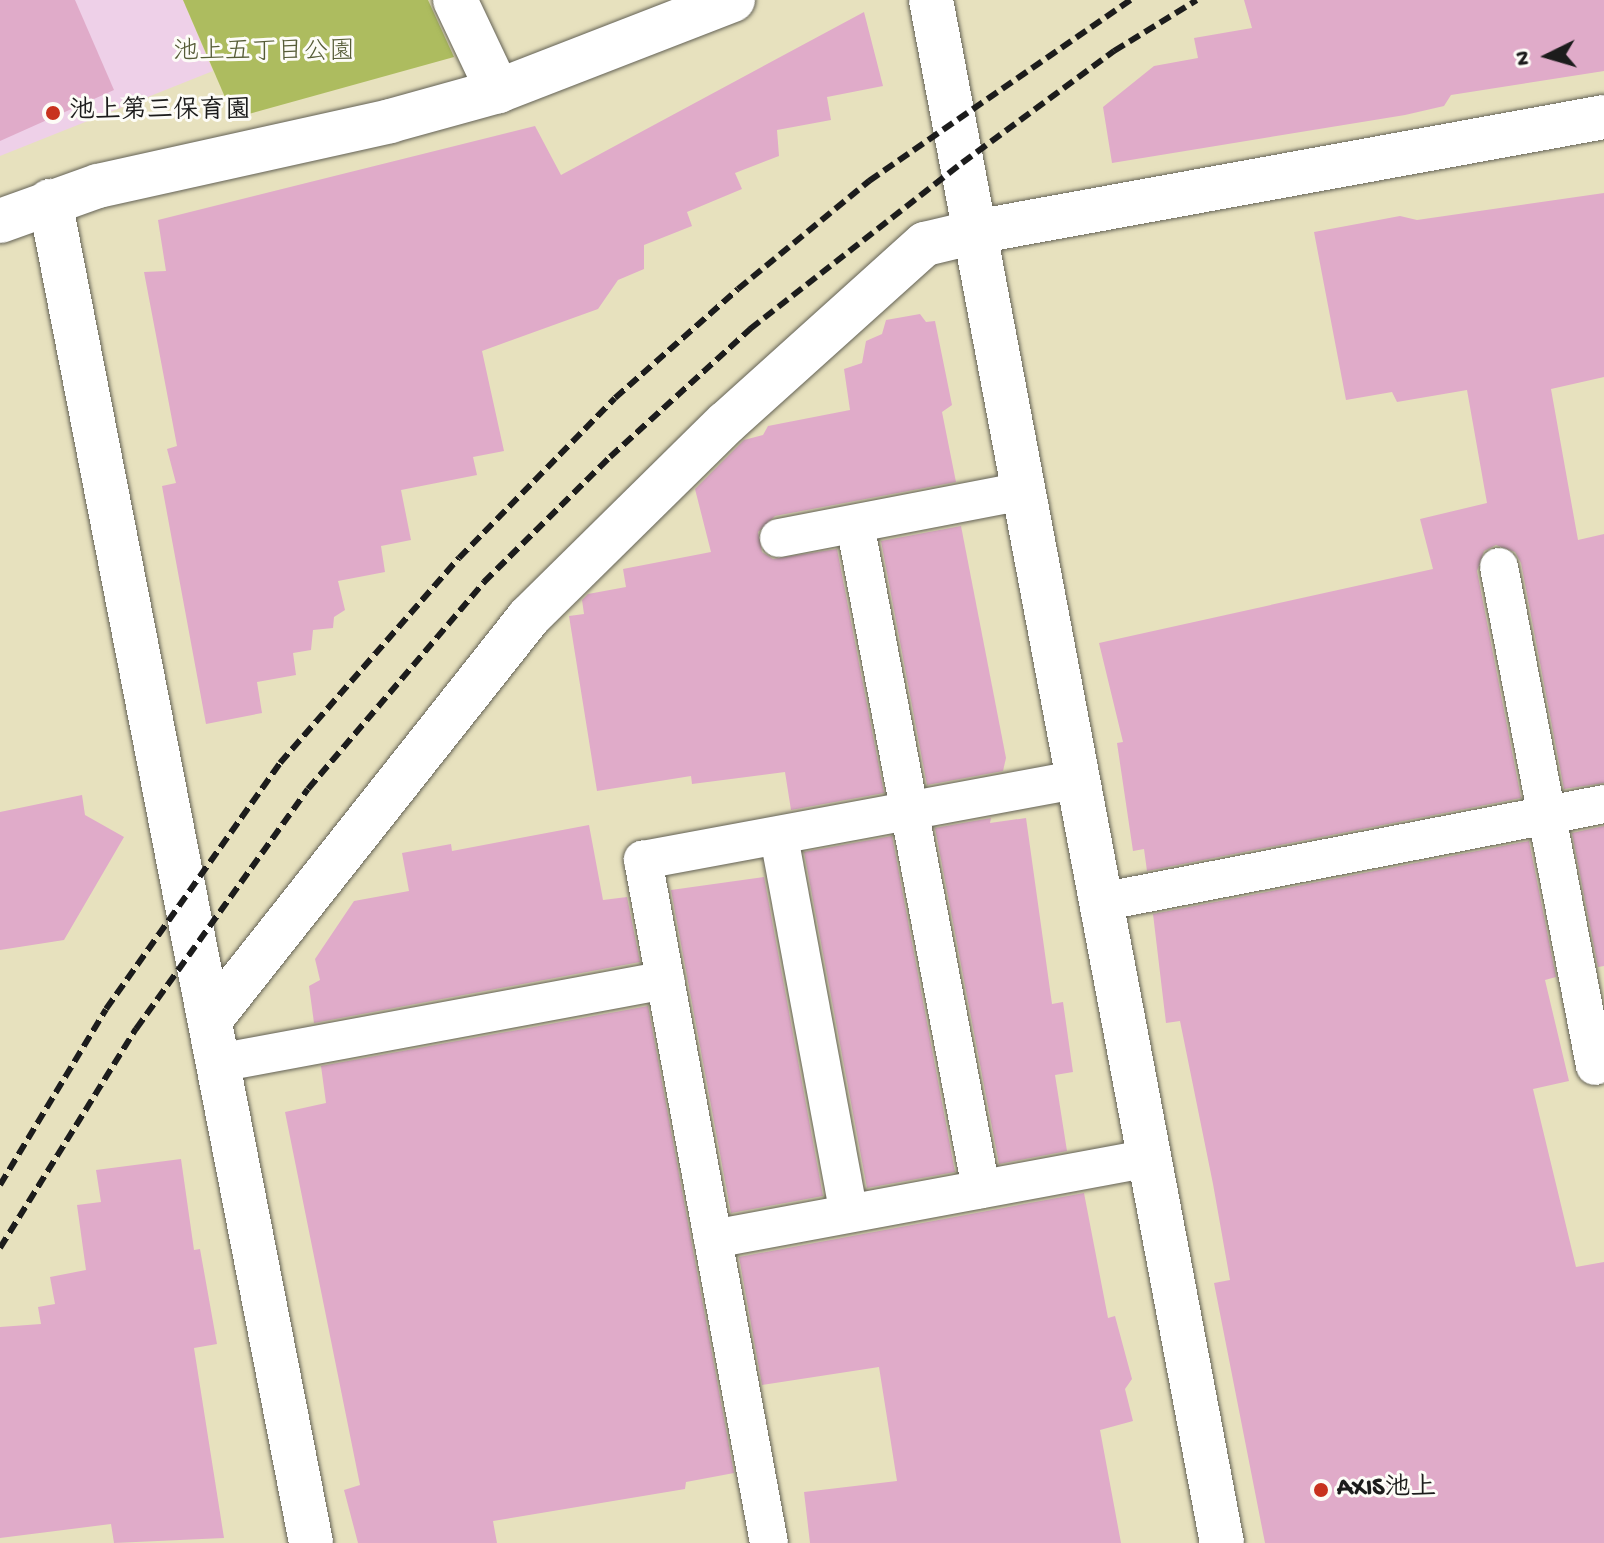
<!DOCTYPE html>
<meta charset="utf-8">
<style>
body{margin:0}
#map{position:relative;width:1604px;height:1543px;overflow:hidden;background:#e7e1be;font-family:"Gochi Hand","Klee One",sans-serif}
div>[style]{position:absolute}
.built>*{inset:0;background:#eed0e8}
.green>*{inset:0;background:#adbc5f}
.building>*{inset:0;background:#e0abc9}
.roads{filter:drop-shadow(0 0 2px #636155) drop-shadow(0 0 2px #636155)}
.lane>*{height:38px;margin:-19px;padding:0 19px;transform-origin:19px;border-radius:19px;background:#fff}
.street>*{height:44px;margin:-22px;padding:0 22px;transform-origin:22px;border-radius:22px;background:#fff}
.secondary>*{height:44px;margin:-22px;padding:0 22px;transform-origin:22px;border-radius:22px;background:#fff}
.rail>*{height:6px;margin-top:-3px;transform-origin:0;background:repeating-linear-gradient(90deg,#1c1c1c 0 12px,transparent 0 18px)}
.dots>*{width:22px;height:22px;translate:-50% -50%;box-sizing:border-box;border:4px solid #fdfcf7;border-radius:50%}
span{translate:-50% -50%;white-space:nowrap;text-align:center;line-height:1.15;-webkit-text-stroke:6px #fdfcf7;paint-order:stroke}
.park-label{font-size:26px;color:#565c37}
.poi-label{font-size:26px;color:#1c1c1c;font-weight:700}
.left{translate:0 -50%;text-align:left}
.north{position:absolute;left:1508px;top:16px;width:80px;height:80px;-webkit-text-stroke:6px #fdfcf7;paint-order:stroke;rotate:265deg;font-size:22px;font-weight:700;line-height:32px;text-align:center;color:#1c1c1c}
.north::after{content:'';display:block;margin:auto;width:28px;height:36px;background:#1c1c1c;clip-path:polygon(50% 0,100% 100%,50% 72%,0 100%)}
</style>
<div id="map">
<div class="built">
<div style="clip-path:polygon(0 0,183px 0,213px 71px,0 156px)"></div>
</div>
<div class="green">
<div style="clip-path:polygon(183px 0,428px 0,454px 57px,234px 118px)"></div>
</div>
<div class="building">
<div style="clip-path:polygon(0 0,75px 0,114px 90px,0 141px)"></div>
<div style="clip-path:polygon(1244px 0,1604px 0,1604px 71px,1451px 95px,1444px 106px,1405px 115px,1112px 163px,1103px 107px,1154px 66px,1198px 58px,1194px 38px,1252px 28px)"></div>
<div style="clip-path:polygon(864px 12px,883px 86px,827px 97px,831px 120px,777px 130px,779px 156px,735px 173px,742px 189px,687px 212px,692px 226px,644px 245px,644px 269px,618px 280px,598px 309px,482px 351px,504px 451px,473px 457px,477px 475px,401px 490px,411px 540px,381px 546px,385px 572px,338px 581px,345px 610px,334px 617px,333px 628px,313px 630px,311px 650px,293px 653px,296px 675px,257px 682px,262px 713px,206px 724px,162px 486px,176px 483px,167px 449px,177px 446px,144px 272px,166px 271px,158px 220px,535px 126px,561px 175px)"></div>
<div style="clip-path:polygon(1604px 193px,1604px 377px,1551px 389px,1578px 540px,1604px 534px,1604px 783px,1564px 789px,1521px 563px,1515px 552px,1496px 545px,1484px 551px,1477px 571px,1521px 798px,1147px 871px,1144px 849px,1133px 851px,1117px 743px,1123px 742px,1099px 643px,1433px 569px,1420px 519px,1487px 503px,1467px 390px,1397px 402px,1392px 392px,1346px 400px,1314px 232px,1400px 216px,1417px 220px)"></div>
<div style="clip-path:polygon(920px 314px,926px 322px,935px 321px,952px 405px,942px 412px,956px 482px,775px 516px,758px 532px,762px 552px,773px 559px,837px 549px,884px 793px,791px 810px,785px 772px,692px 784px,691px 776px,597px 791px,569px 616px,584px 614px,582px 600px,588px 594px,626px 587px,623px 569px,711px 552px,695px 489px,744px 440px,763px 435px,768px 426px,850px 410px,844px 369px,862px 363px,866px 341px,882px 334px,886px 320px)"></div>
<div style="clip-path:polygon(961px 526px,1006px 758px,1003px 771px,927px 785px,881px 541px)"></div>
<div style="clip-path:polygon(82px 795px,85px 815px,124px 837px,64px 940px,0 950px,0 812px)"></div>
<div style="clip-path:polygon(991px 818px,990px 823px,1026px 818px,1052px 1004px,1063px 1002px,1073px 1072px,1055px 1075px,1067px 1151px,999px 1164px,935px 828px)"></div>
<div style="clip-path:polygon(589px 825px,603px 900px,627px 897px,640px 962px,314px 1023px,309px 986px,320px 980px,315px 959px,354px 901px,409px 891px,402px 853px,451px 844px,452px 851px)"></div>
<div style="clip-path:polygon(1604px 826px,1604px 966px,1598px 967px,1572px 833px)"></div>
<div style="clip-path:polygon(892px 836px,955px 1172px,867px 1188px,804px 852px)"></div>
<div style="clip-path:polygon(1529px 841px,1556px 977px,1545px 980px,1569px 1081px,1533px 1089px,1576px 1267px,1604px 1262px,1604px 1543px,1265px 1543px,1214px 1283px,1230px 1280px,1213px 1184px,1180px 1021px,1166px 1023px,1153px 914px)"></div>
<div style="clip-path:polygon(764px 877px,823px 1196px,731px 1213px,671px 890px)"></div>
<div style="clip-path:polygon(648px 1006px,734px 1473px,686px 1482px,685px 1489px,493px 1521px,497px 1543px,358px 1543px,344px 1490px,360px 1485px,285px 1112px,326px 1103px,321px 1066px)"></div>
<div style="clip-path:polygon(181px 1159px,194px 1250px,200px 1249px,217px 1344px,194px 1348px,224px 1538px,114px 1543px,111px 1524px,0 1538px,0 1327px,41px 1324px,38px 1307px,55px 1304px,50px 1277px,86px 1270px,77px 1205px,101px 1202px,96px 1170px)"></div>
<div style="clip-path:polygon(1084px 1193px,1108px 1318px,1115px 1316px,1132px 1379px,1125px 1389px,1133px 1421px,1100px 1430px,1121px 1543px,810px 1543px,804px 1492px,897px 1481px,879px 1367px,762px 1385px,739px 1257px)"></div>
</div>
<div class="roads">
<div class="lane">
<div style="left:855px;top:524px;width:677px;rotate:79.27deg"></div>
<div style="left:779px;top:538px;width:249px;rotate:-10.9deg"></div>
<div style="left:1499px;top:567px;width:508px;rotate:79.11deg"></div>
<div style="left:779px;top:837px;width:382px;rotate:79.5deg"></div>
<div style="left:1101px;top:902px;width:512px;rotate:-11.02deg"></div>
<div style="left:218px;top:1063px;width:455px;rotate:-10.5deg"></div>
<div style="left:713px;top:1239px;width:444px;rotate:-10.5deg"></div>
<div style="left:769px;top:1543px;width:695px;rotate:-100.45deg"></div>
<div style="left:643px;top:860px;width:442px;rotate:-10.5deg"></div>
</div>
<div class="street">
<div style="left:455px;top:0;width:101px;rotate:64.7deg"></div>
<div style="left:931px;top:0;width:1570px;rotate:79.32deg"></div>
<div style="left:50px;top:201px;width:1367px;rotate:78.99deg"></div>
<div style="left:0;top:221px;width:104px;rotate:-19.7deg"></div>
<div style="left:98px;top:186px;width:299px;rotate:-12.5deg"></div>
<div style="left:390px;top:121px;width:112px;rotate:-15.5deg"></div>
<div style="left:498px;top:91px;width:252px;rotate:-21.2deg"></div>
<div style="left:210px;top:1020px;width:514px;rotate:-51.64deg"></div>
<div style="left:529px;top:617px;width:276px;rotate:-44.6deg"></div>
<div style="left:726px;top:423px;width:268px;rotate:-42deg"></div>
<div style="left:925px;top:244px;width:51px;rotate:-13.5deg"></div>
</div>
<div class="secondary">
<div style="left:975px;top:232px;width:639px;rotate:-10.36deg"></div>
</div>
</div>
<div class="rail">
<div style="left:0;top:1185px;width:205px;rotate:-58.9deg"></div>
<div style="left:106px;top:1009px;width:301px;rotate:-54.7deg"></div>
<div style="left:280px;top:763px;width:272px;rotate:-48.9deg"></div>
<div style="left:459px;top:558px;width:223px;rotate:-45.7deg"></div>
<div style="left:615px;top:398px;width:164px;rotate:-41.5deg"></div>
<div style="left:738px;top:289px;width:170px;rotate:-39.5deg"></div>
<div style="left:869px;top:181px;width:318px;rotate:-34.7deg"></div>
<div style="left:0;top:1248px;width:258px;rotate:-58.2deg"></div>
<div style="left:136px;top:1029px;width:295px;rotate:-54.4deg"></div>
<div style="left:308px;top:789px;width:272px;rotate:-49.6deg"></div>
<div style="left:484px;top:582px;width:177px;rotate:-44.8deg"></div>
<div style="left:610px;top:457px;width:190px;rotate:-42.4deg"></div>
<div style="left:750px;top:329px;width:269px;rotate:-38.1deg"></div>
<div style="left:962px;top:163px;width:189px;rotate:-36.4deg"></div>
<div style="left:1114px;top:51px;width:97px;rotate:-31.6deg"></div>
</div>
<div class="dots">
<div style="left:53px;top:113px;background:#c8321e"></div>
<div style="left:1321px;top:1490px;background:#c8321e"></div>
</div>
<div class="park-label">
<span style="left:264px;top:54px">池上五丁目公園</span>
</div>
<div class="poi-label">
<span class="left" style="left:69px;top:113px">池上第三保育園</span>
<span class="left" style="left:1337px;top:1490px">AXIS池上</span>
</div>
<div class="north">N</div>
</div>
